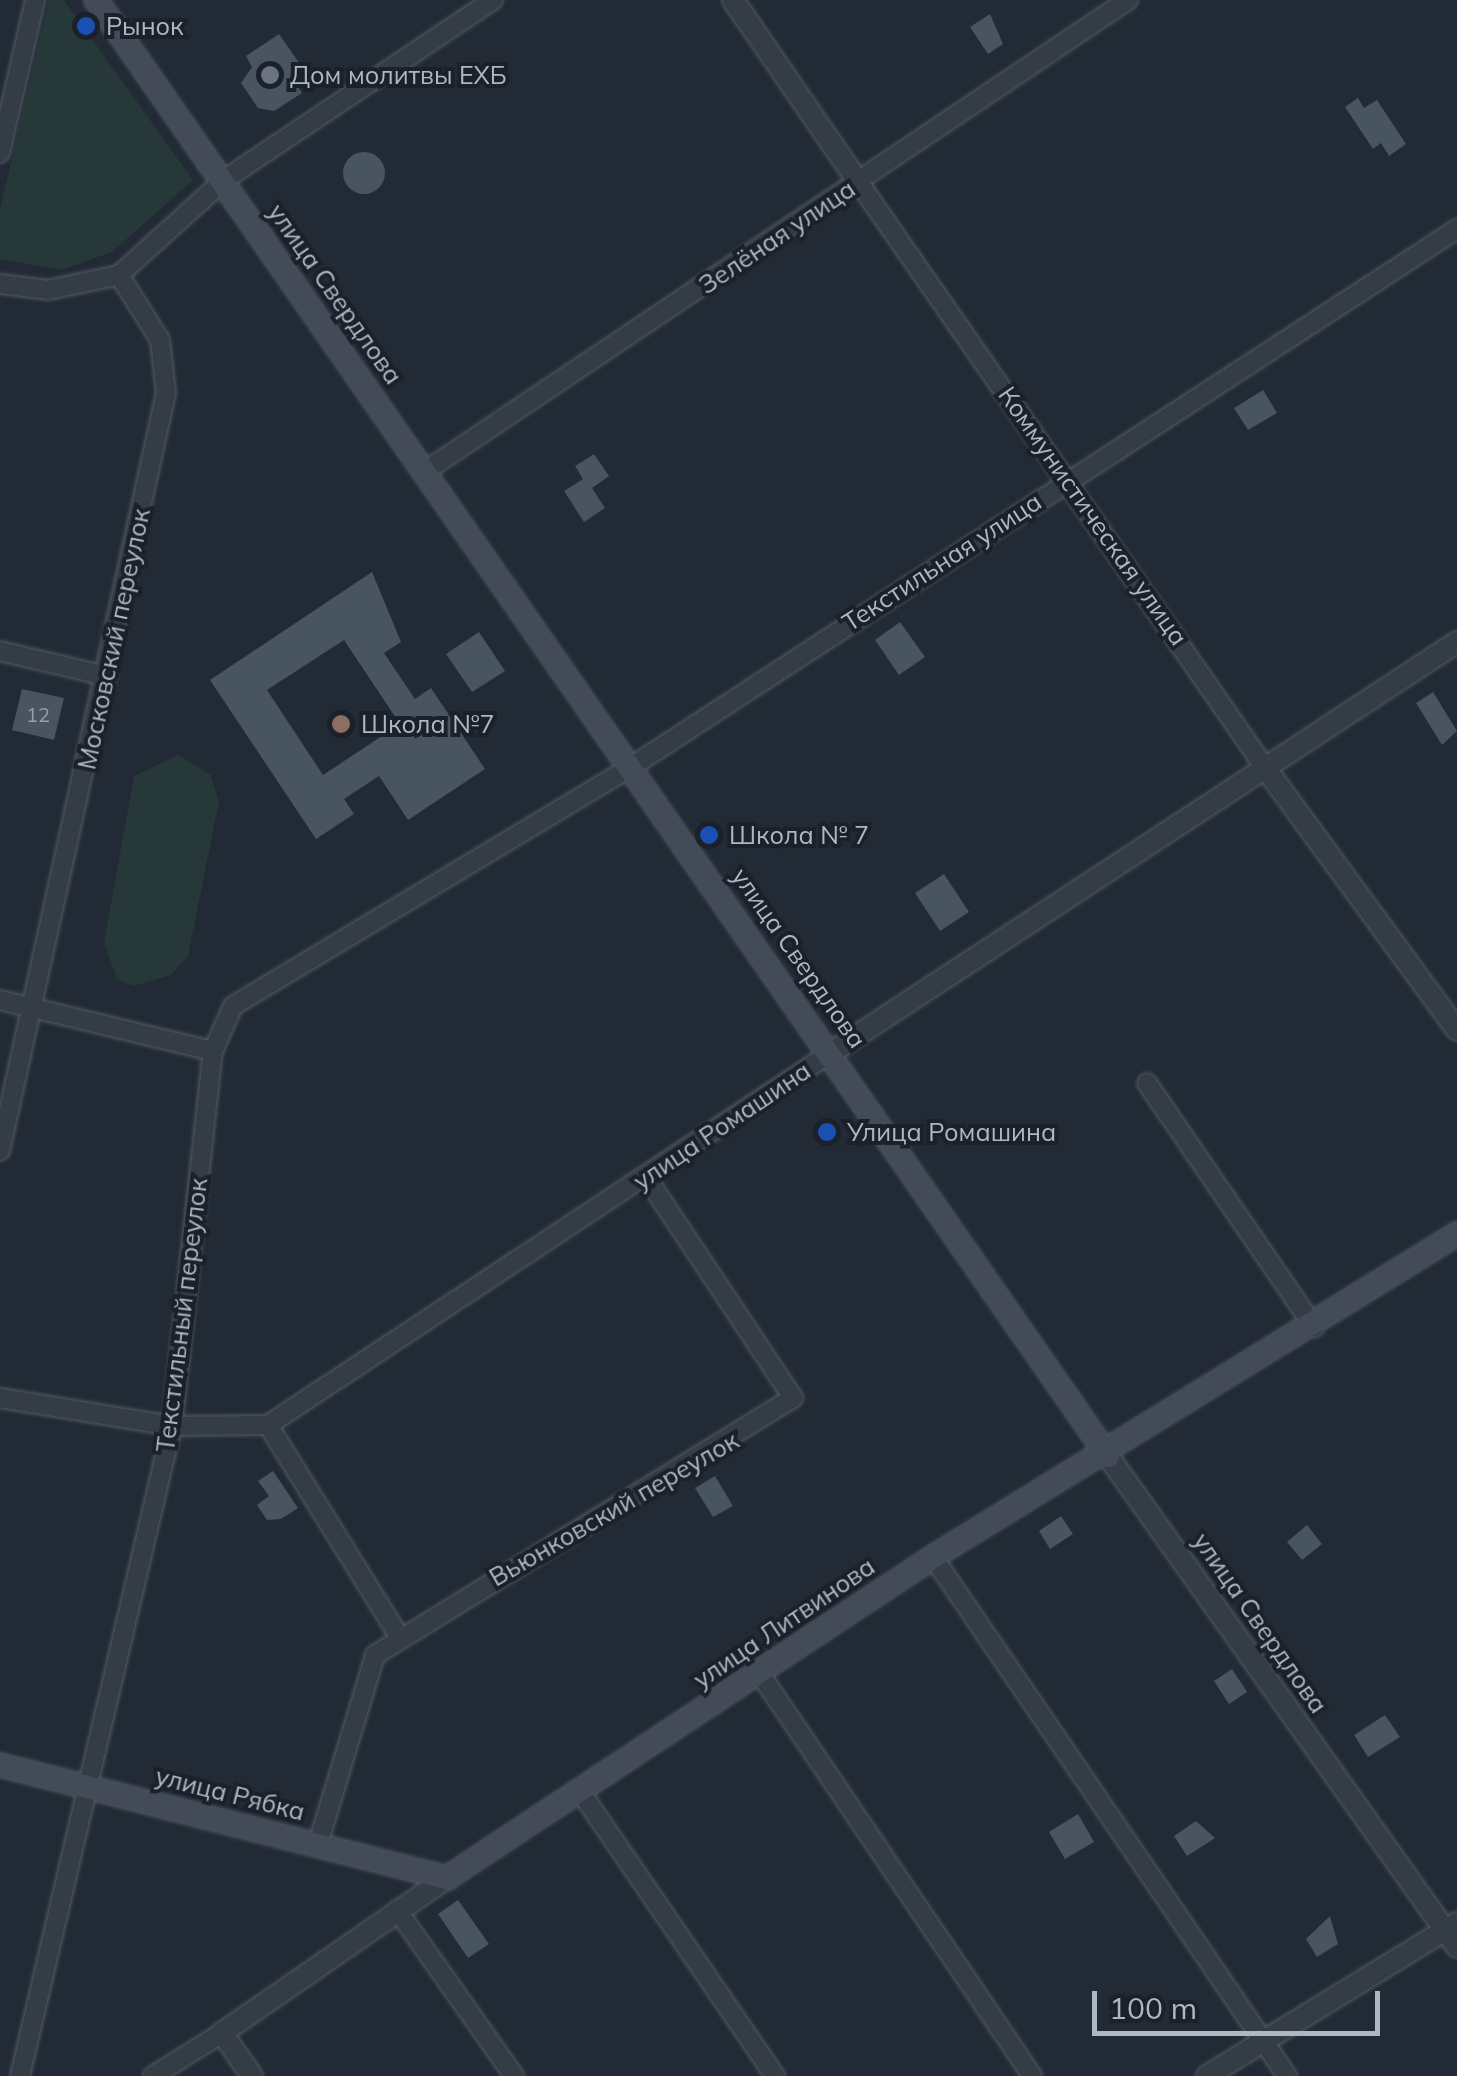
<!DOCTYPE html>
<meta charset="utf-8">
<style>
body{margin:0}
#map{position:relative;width:1457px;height:2076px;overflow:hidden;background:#212a35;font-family:Mulish,sans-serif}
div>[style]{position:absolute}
.green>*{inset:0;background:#263838}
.building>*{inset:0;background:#495461}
.round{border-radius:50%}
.roads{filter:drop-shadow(0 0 2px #525a63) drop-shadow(0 0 2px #525a63)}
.minor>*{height:18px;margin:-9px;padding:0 9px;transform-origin:9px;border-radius:9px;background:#343c46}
.tertiary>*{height:20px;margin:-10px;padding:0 10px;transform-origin:10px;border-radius:10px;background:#343c46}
.secondary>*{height:22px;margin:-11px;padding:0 11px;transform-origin:11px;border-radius:11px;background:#434b58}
.dots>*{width:28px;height:28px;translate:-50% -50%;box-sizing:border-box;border:5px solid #1a212a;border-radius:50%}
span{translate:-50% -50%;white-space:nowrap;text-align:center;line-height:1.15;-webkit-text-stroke:8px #1a212a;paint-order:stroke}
.number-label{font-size:20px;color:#959eaa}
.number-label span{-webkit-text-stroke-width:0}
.poi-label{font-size:25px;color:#aeb7c2}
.left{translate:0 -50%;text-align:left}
.street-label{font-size:25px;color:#aeb7c2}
.scale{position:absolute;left:1092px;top:1991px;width:288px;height:45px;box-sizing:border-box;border:5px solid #aeb7c2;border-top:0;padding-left:12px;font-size:30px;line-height:35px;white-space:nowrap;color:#aeb7c2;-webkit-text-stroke:8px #1a212a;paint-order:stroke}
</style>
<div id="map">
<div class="green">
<div style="clip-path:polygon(49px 0,64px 0,193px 180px,112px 252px,61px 270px,0 259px,0 209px)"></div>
<div style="clip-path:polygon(178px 755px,211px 775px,219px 802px,188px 956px,171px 975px,133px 986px,117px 979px,104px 942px,134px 776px)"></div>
</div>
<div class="building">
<div style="clip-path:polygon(990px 14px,1003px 44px,988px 54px,970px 27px)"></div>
<div style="clip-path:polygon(279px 34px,304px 70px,292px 78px,302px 93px,274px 111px,258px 108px,241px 83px,252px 67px,246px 56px)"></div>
<div style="clip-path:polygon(1358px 98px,1364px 108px,1377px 100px,1406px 144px,1389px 156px,1381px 143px,1373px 149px,1345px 107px)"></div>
<div class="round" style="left:343px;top:152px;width:42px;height:42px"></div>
<div style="clip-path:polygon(1263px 390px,1277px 413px,1248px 430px,1234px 408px)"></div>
<div style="clip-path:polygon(594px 454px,609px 476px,592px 488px,605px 508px,584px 522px,564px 491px,583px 479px,575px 466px)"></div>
<div style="clip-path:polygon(evenodd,372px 572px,401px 642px,384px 653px,415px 699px,431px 688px,485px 769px,408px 820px,379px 776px,344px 799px,354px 814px,316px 839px,210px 680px,372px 572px,344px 640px,400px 724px,323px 775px,267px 690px,344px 640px)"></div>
<div style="clip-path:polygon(900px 622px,925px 657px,899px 675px,875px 640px)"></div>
<div style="clip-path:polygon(479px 632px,505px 671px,472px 692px,446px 654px)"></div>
<div style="clip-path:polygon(22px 689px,64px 698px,54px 740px,12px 730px)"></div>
<div style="clip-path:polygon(1433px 692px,1457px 731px,1442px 745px,1416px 703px)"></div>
<div style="clip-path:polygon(944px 874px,969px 912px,940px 931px,915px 893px)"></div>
<div style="clip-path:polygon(273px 1471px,298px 1508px,281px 1519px,267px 1520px,257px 1505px,269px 1496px,258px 1481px)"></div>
<div style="clip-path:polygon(715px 1476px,733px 1506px,713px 1517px,695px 1488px)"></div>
<div style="clip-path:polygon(1061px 1516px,1073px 1534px,1050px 1549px,1039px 1531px)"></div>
<div style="clip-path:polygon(1307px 1525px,1322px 1544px,1302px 1560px,1287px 1542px)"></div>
<div style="clip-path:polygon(1232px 1669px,1247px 1692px,1229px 1704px,1214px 1681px)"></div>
<div style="clip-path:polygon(1385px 1715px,1400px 1737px,1368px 1757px,1354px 1735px)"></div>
<div style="clip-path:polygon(1078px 1814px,1094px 1842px,1065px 1859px,1049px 1832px)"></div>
<div style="clip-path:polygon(1196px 1821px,1215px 1838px,1187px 1856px,1174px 1836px)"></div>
<div style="clip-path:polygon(458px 1900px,489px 1944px,468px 1958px,438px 1914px)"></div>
<div style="clip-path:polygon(1330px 1916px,1338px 1944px,1317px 1957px,1306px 1939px)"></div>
</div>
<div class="roads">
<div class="minor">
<div style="left:0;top:153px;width:157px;rotate:-77.1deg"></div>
<div style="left:859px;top:183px;width:713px;rotate:55.22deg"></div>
<div style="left:0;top:284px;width:48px;rotate:7.1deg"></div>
<div style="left:48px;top:290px;width:73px;rotate:-11.9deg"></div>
<div style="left:424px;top:472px;width:848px;rotate:-33.84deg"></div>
<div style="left:0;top:651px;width:110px;rotate:13.2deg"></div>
<div style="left:0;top:1000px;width:219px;rotate:13.5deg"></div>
<div style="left:1147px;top:1083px;width:296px;rotate:55.6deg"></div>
<div style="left:0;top:1151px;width:776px;rotate:-77.65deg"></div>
<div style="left:166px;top:393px;width:53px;rotate:-96.5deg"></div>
<div style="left:160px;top:340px;width:77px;rotate:-122.2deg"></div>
<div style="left:119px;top:275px;width:142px;rotate:-42.1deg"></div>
<div style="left:224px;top:180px;width:324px;rotate:-33.8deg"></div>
<div style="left:0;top:1398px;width:174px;rotate:9.2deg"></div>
<div style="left:172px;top:1426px;width:96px;rotate:-0.6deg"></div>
<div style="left:268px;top:1425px;width:676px;rotate:-33.48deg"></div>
<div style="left:268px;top:1425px;width:247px;rotate:58.2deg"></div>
<div style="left:933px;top:1557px;width:628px;rotate:55.7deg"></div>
<div style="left:758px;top:1671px;width:489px;rotate:55.9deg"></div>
<div style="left:582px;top:1794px;width:342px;rotate:55.6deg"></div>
<div style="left:318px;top:1844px;width:197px;rotate:-73.2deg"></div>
<div style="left:375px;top:1655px;width:491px;rotate:-31.6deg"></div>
<div style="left:793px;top:1398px;width:265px;rotate:-123.6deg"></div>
<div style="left:397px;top:1910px;width:203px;rotate:54.8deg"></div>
<div style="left:20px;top:2076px;width:668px;rotate:-76.84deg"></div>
<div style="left:172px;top:1426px;width:377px;rotate:-83.8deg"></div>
<div style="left:213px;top:1051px;width:49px;rotate:-66deg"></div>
<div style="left:233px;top:1006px;width:464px;rotate:-31deg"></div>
<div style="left:631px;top:767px;width:986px;rotate:-33.08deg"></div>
<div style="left:153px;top:2076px;width:81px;rotate:-31.9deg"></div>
</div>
<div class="tertiary">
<div style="left:733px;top:0;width:222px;rotate:55.5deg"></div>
<div style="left:1266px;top:769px;width:323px;rotate:53.8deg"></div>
<div style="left:832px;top:1052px;width:747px;rotate:-33.26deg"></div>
<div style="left:1108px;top:1456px;width:602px;rotate:54.6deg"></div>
<div style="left:252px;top:2076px;width:52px;rotate:-124.9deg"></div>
<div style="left:222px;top:2033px;width:273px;rotate:-34.6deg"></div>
<div style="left:1207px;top:2076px;width:293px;rotate:-31.5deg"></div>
</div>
<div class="secondary">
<div style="left:96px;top:0;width:1773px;rotate:55.2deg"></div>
<div style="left:0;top:1765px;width:461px;rotate:14.2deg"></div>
<div style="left:447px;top:1878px;width:582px;rotate:-33.44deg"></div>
<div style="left:933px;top:1557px;width:616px;rotate:-31.65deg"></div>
</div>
</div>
<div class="dots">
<div style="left:86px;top:26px;background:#1a4fb4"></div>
<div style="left:270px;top:75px;background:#6b7280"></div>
<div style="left:341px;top:724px;background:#8d6e63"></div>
<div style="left:709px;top:835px;background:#1a4fb4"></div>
<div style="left:827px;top:1132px;background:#1a4fb4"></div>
</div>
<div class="number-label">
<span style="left:38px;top:714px">12</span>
</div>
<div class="poi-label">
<span class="left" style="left:106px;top:26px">Рынок</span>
<span class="left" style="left:290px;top:75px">Дом молитвы ЕХБ</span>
<span class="left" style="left:361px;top:724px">Школа №7</span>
<span class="left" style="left:729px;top:835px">Школа № 7</span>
<span class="left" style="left:847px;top:1132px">Улица Ромашина</span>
</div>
<div class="street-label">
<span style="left:777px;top:237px;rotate:-34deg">Зелёная улица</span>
<span style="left:335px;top:294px;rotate:55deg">улица Свердлова</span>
<span style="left:1093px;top:516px;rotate:55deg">Коммунистическая улица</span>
<span style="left:942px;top:562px;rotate:-33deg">Текстильная улица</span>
<span style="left:114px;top:639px;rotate:-78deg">Московский переулок</span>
<span style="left:799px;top:958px;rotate:55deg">улица Свердлова</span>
<span style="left:722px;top:1126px;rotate:-34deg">улица Ромашина</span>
<span style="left:182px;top:1315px;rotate:-83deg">Текстильный переулок</span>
<span style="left:614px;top:1509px;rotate:-30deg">Вьюнковский переулок</span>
<span style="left:784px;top:1623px;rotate:-34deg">улица Литвинова</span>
<span style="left:1260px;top:1623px;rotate:55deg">улица Свердлова</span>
<span style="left:230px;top:1794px;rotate:14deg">улица Рябка</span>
</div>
<div class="scale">100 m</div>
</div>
